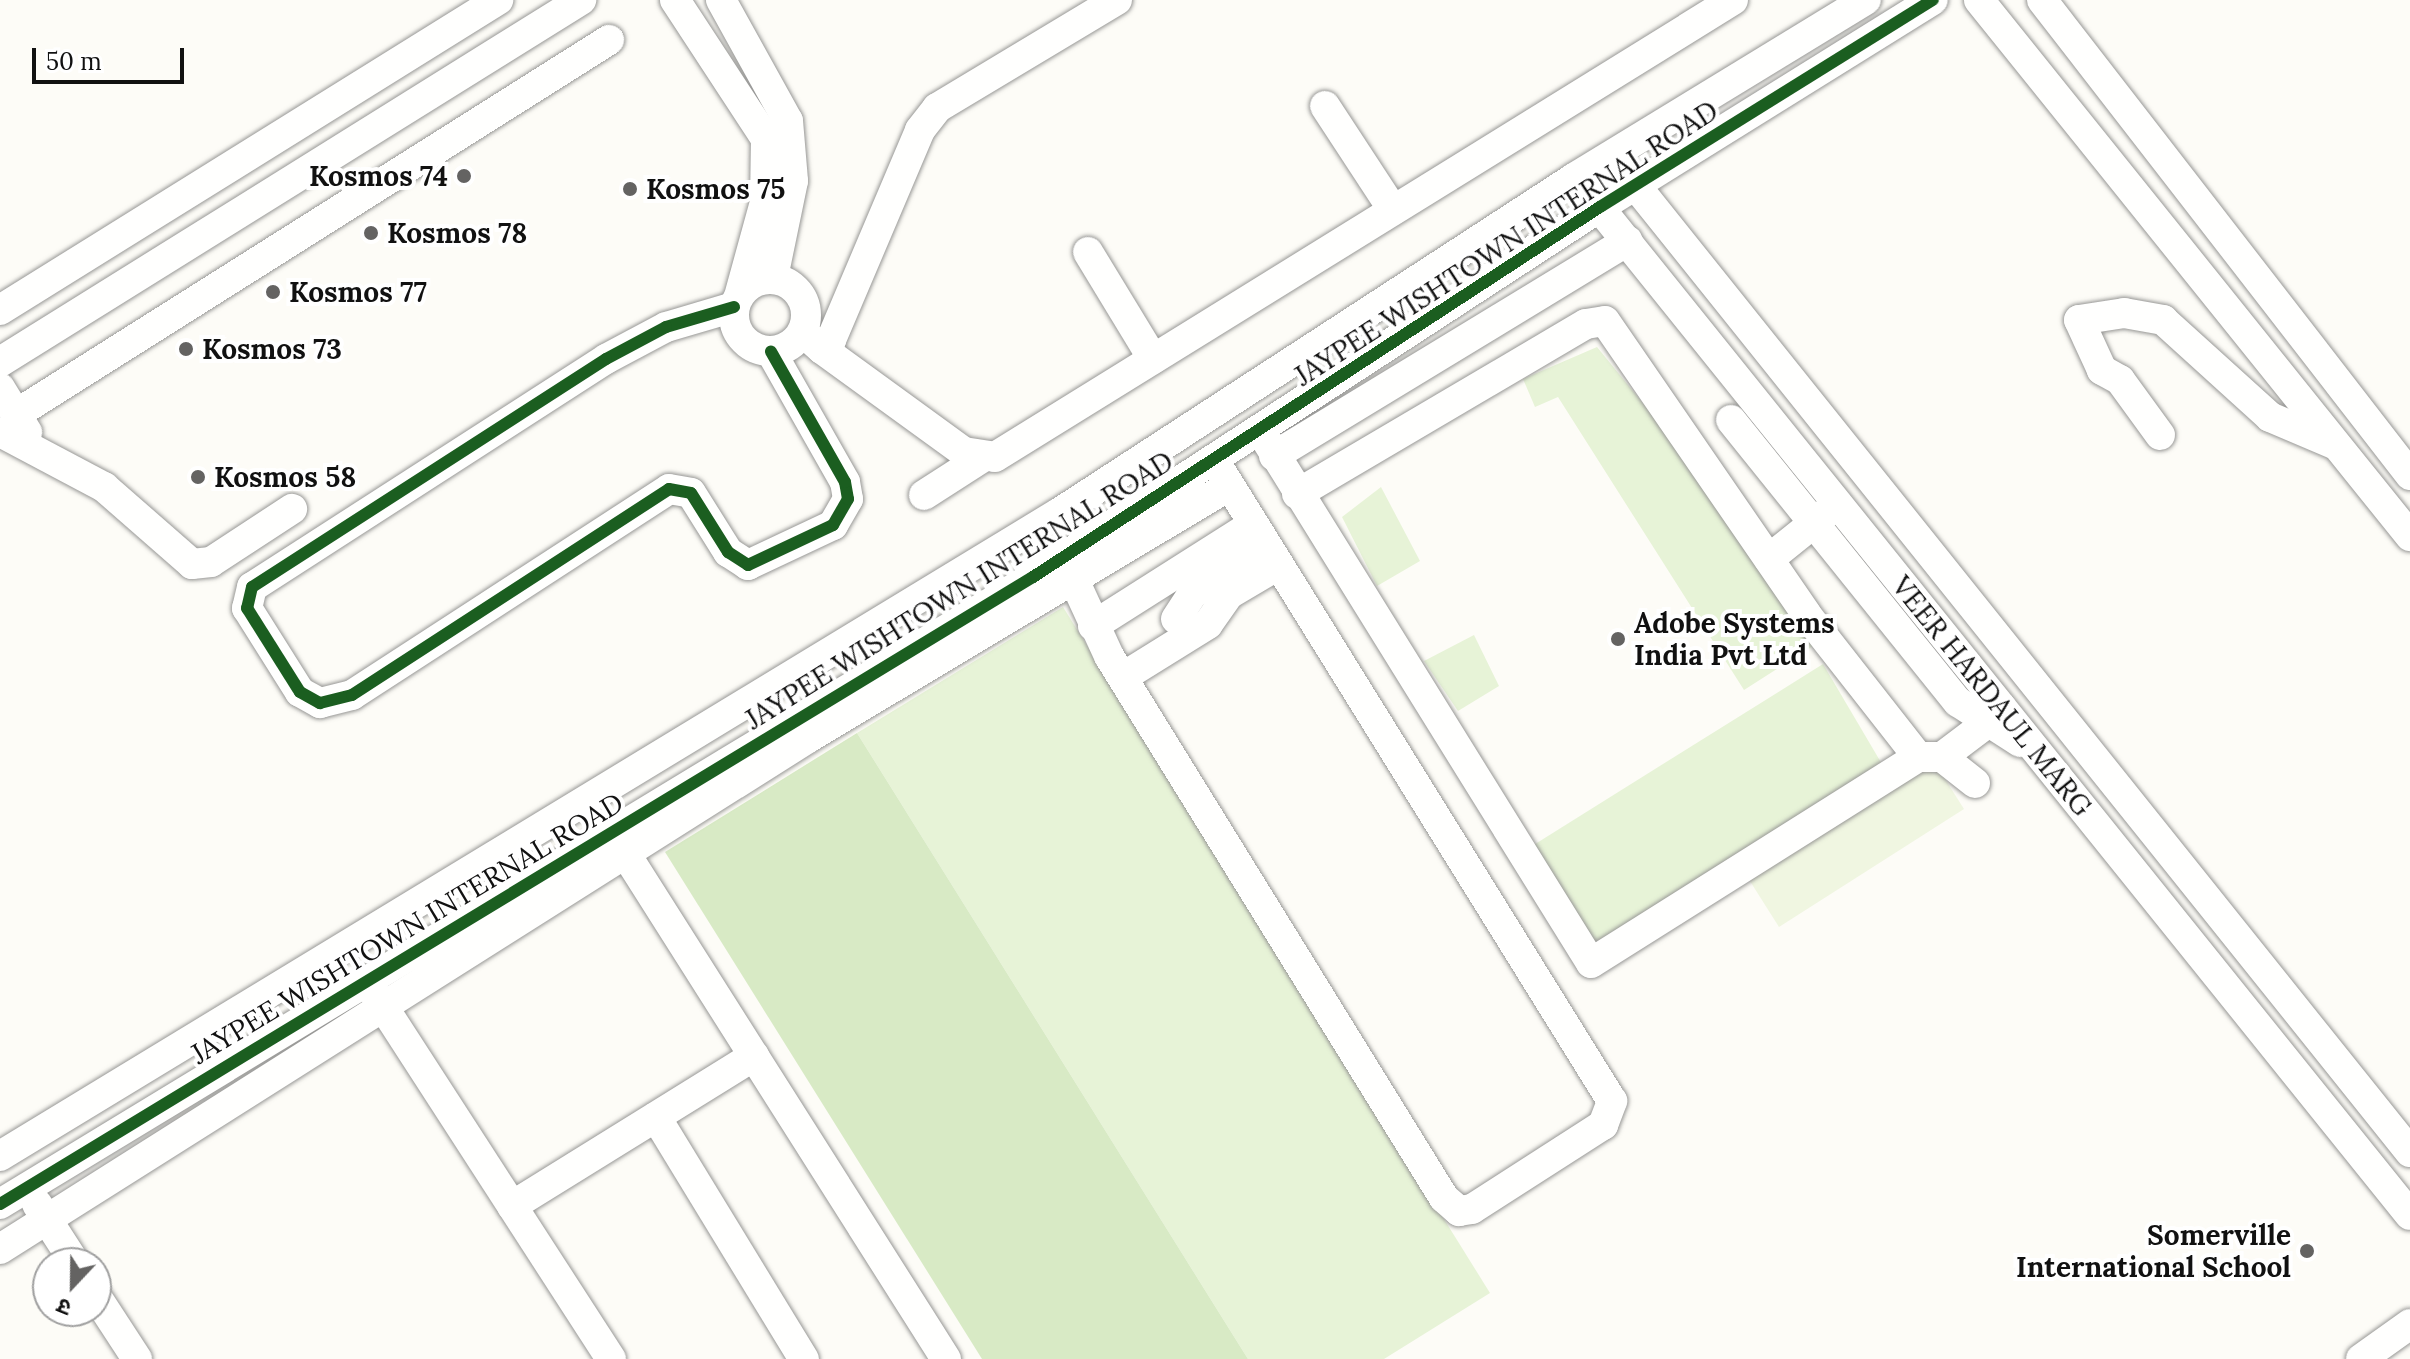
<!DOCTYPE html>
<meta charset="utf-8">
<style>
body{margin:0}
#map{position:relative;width:2410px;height:1359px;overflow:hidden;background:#fdfcf7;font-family:Lora,"Noto Sans Devanagari",serif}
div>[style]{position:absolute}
.green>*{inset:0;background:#e7f3d7}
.forest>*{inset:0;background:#d8eac5}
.pitch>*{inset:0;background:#f0f6e1}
.roads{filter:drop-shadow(0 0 2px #979795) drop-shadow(0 0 2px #979795)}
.minor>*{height:30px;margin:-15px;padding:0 15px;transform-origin:15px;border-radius:15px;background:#fffffe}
.minor>.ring{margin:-15px;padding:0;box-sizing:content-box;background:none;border:30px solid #fffffe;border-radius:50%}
.cycleway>*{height:12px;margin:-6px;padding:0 6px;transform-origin:6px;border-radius:6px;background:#1b5e20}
.dots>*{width:22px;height:22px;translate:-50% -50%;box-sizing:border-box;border:4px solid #fff;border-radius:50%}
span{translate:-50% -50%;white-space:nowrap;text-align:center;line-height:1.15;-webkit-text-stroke:8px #fff;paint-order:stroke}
.poi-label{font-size:28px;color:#111;font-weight:700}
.right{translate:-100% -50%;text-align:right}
.left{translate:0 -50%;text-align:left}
.street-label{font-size:28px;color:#111}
.north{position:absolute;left:32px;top:1247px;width:80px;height:80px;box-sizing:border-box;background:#fff;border:2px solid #a0a0a0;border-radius:50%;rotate:202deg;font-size:22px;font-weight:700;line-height:32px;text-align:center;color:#111}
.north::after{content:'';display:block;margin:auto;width:28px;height:36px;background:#646362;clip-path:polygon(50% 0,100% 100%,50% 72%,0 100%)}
.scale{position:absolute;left:32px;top:48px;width:152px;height:36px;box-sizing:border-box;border:4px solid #111;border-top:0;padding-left:10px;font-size:24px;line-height:28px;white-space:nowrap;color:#111;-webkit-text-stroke:6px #fff;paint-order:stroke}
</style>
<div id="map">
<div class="green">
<div style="clip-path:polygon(1597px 347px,1700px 473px,1813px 646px,1744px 690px,1558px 397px,1535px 407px,1523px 379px)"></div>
<div style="clip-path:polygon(1381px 487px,1420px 561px,1377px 586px,1342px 517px)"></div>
<div style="clip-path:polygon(1063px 607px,1490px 1293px,1384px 1359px,1248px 1359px,857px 733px)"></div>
<div style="clip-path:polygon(1474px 635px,1499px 686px,1458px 711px,1424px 661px)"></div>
<div style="clip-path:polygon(1823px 664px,1889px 776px,1579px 951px,1519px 854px)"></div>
</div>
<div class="forest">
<div style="clip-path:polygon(857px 733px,1248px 1359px,982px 1359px,665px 852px)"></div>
</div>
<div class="pitch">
<div style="clip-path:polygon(1933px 760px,1964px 809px,1779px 927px,1748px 878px)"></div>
</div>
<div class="roads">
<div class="minor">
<div style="left:675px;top:0;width:166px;rotate:56.8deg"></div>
<div style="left:766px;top:139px;width:63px;rotate:90.9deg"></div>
<div style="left:765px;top:202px;width:94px;rotate:105.4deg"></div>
<div style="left:721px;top:0;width:138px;rotate:61deg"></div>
<div style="left:788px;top:121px;width:60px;rotate:85.2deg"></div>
<div style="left:793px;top:181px;width:99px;rotate:101.7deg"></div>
<div style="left:1979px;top:0;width:688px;rotate:51.2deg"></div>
<div style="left:2042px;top:0;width:601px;rotate:52.23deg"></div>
<div style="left:1325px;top:106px;width:124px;rotate:56.8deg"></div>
<div style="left:1624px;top:171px;width:1257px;rotate:51.3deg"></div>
<div style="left:1586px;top:191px;width:1314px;rotate:51.18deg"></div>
<div style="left:1088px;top:252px;width:125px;rotate:58.7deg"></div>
<div class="ring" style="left:734px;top:279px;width:42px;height:42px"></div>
<div style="left:734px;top:307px;width:71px;rotate:163.6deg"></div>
<div style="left:666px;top:327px;width:68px;rotate:151.9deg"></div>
<div style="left:606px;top:359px;width:421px;rotate:147.2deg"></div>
<div style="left:252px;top:587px;width:22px;rotate:103deg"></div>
<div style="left:247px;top:608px;width:99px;rotate:57.8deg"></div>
<div style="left:300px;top:692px;width:23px;rotate:29deg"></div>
<div style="left:320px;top:703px;width:33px;rotate:-14deg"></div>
<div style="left:352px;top:695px;width:378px;rotate:-33deg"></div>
<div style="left:669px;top:489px;width:22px;rotate:10deg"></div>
<div style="left:691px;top:493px;width:70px;rotate:57.9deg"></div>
<div style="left:728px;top:552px;width:24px;rotate:33deg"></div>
<div style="left:748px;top:565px;width:94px;rotate:-25.2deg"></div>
<div style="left:833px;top:525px;width:30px;rotate:-60deg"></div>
<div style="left:848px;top:499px;width:17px;rotate:-100deg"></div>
<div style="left:845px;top:482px;width:150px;rotate:-119.6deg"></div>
<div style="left:0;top:310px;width:587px;rotate:-31.9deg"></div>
<div style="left:803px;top:332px;width:25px;rotate:42deg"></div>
<div style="left:822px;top:349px;width:13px;rotate:-45deg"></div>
<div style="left:831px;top:340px;width:228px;rotate:-67deg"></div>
<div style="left:920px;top:130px;width:28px;rotate:-52deg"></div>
<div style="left:937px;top:108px;width:210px;rotate:-31deg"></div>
<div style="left:822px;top:349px;width:175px;rotate:36deg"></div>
<div style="left:964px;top:452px;width:31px;rotate:9deg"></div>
<div style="left:995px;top:457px;width:868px;rotate:-31.77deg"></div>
<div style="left:0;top:362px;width:685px;rotate:-31.93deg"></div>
<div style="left:0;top:388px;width:52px;rotate:58.5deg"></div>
<div style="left:18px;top:413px;width:699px;rotate:-32.26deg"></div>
<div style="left:1731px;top:420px;width:362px;rotate:51.2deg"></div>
<div style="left:1958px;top:702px;width:74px;rotate:32.8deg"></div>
<div style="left:1260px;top:430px;width:627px;rotate:58.16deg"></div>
<div style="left:1591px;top:963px;width:386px;rotate:-32.2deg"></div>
<div style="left:1918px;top:757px;width:24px"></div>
<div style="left:1942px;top:757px;width:42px;rotate:38.2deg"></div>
<div style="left:0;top:432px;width:118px;rotate:27.9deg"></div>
<div style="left:104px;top:487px;width:117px;rotate:41.2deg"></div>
<div style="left:192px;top:564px;width:19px;rotate:-6deg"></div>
<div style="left:211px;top:562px;width:97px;rotate:-33.2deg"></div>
<div style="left:2160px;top:435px;width:68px;rotate:-126deg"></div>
<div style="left:2120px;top:380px;width:21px;rotate:-151deg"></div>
<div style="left:2102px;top:370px;width:55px;rotate:-114.7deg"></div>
<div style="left:2079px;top:320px;width:46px;rotate:-8.8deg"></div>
<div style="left:2124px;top:313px;width:40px;rotate:10deg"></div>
<div style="left:2163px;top:320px;width:144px;rotate:42.2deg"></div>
<div style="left:2270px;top:417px;width:69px;rotate:22.9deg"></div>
<div style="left:1274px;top:456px;width:414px;rotate:-31.3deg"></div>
<div style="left:1297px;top:494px;width:335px;rotate:-30.5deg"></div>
<div style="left:1586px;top:324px;width:19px;rotate:-9deg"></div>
<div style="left:1605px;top:321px;width:355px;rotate:55.5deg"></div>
<div style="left:1806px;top:614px;width:182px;rotate:51.9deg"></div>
<div style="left:924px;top:495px;width:67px;rotate:-32.7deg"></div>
<div style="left:1063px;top:556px;width:110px;rotate:65.3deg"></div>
<div style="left:1109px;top:656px;width:637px;rotate:58.28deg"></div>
<div style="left:1444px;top:1198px;width:20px;rotate:41deg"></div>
<div style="left:1459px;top:1211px;width:13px;rotate:-9deg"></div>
<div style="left:1472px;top:1209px;width:156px;rotate:-32.7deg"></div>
<div style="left:1603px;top:1125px;width:26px;rotate:-69deg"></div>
<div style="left:1612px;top:1101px;width:755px;rotate:-121.84deg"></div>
<div style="left:1769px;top:559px;width:78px;rotate:-38.8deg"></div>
<div style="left:1176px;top:619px;width:30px;rotate:-57deg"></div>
<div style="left:1192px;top:594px;width:89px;rotate:-32.6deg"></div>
<div style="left:1093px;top:626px;width:188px;rotate:-32.4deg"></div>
<div style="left:1123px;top:677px;width:100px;rotate:-31.9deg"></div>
<div style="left:1208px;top:624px;width:37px;rotate:-55deg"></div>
<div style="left:1229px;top:594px;width:57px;rotate:-30.6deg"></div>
<div style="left:1942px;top:757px;width:56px;rotate:-37.1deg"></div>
<div style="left:615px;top:837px;width:618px;rotate:57.62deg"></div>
<div style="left:373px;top:991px;width:438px;rotate:57.1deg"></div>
<div style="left:656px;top:1117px;width:284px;rotate:58.6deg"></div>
<div style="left:0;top:1156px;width:1239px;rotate:-31.27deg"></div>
<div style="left:1059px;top:513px;width:614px;rotate:-33.04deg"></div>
<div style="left:1574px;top:178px;width:342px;rotate:-31.4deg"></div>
<div style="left:0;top:1204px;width:1208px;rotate:-31.26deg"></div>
<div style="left:1033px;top:577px;width:677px;rotate:-33.13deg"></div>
<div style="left:1600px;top:207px;width:392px;rotate:-31.9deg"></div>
<div style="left:37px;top:1204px;width:70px;rotate:57.2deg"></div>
<div style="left:512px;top:1206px;width:285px;rotate:-31.8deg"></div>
<div style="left:0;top:1249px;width:956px;rotate:-32.31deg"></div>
<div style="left:808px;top:738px;width:491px;rotate:-30.9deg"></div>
<div style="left:96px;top:1296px;width:75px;rotate:56.9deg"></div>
<div style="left:2361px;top:1359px;width:60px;rotate:-35.5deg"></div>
</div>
</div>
<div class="cycleway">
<div style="left:734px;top:307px;width:71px;rotate:163.6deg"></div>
<div style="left:666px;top:327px;width:68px;rotate:151.9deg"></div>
<div style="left:606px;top:359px;width:421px;rotate:147.2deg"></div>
<div style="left:252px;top:587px;width:22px;rotate:103deg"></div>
<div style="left:247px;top:608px;width:99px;rotate:57.8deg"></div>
<div style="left:300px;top:692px;width:23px;rotate:29deg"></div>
<div style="left:320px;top:703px;width:33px;rotate:-14deg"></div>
<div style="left:352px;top:695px;width:378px;rotate:-33deg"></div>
<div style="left:669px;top:489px;width:22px;rotate:10deg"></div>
<div style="left:691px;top:493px;width:70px;rotate:57.9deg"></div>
<div style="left:728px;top:552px;width:24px;rotate:33deg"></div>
<div style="left:748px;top:565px;width:94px;rotate:-25.2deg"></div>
<div style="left:833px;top:525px;width:30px;rotate:-60deg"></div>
<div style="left:848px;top:499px;width:17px;rotate:-100deg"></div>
<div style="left:845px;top:482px;width:150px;rotate:-119.6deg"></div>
<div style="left:0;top:1204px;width:1208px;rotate:-31.26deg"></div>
<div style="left:1033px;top:577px;width:677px;rotate:-33.13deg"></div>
<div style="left:1600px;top:207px;width:392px;rotate:-31.9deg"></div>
</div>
<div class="dots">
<div style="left:464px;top:176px;background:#646362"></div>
<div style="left:630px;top:189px;background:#646362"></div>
<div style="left:371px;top:233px;background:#646362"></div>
<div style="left:273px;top:292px;background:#646362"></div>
<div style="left:186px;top:349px;background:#646362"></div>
<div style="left:198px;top:477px;background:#646362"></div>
<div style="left:1618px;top:639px;background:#646362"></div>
<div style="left:2307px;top:1251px;background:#646362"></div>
</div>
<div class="poi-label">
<span class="right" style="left:448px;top:176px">Kosmos 74</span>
<span class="left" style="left:646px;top:189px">Kosmos 75</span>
<span class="left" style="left:387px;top:233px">Kosmos 78</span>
<span class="left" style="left:289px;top:292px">Kosmos 77</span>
<span class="left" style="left:202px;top:349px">Kosmos 73</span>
<span class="left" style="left:214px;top:477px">Kosmos 58</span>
<span class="left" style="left:1634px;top:639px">Adobe Systems<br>India Pvt Ltd</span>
<span class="right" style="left:2291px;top:1251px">Somerville<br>International School</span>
</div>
<div class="street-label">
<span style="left:1506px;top:243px;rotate:-33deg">JAYPEE WISHTOWN INTERNAL ROAD</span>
<span style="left:959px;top:590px;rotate:-32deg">JAYPEE WISHTOWN INTERNAL ROAD</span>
<span style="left:1992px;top:696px;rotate:51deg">VEER HARDAUL MARG</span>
<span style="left:407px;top:928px;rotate:-31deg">JAYPEE WISHTOWN INTERNAL ROAD</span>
</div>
<div class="north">उ</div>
<div class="scale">50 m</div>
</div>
